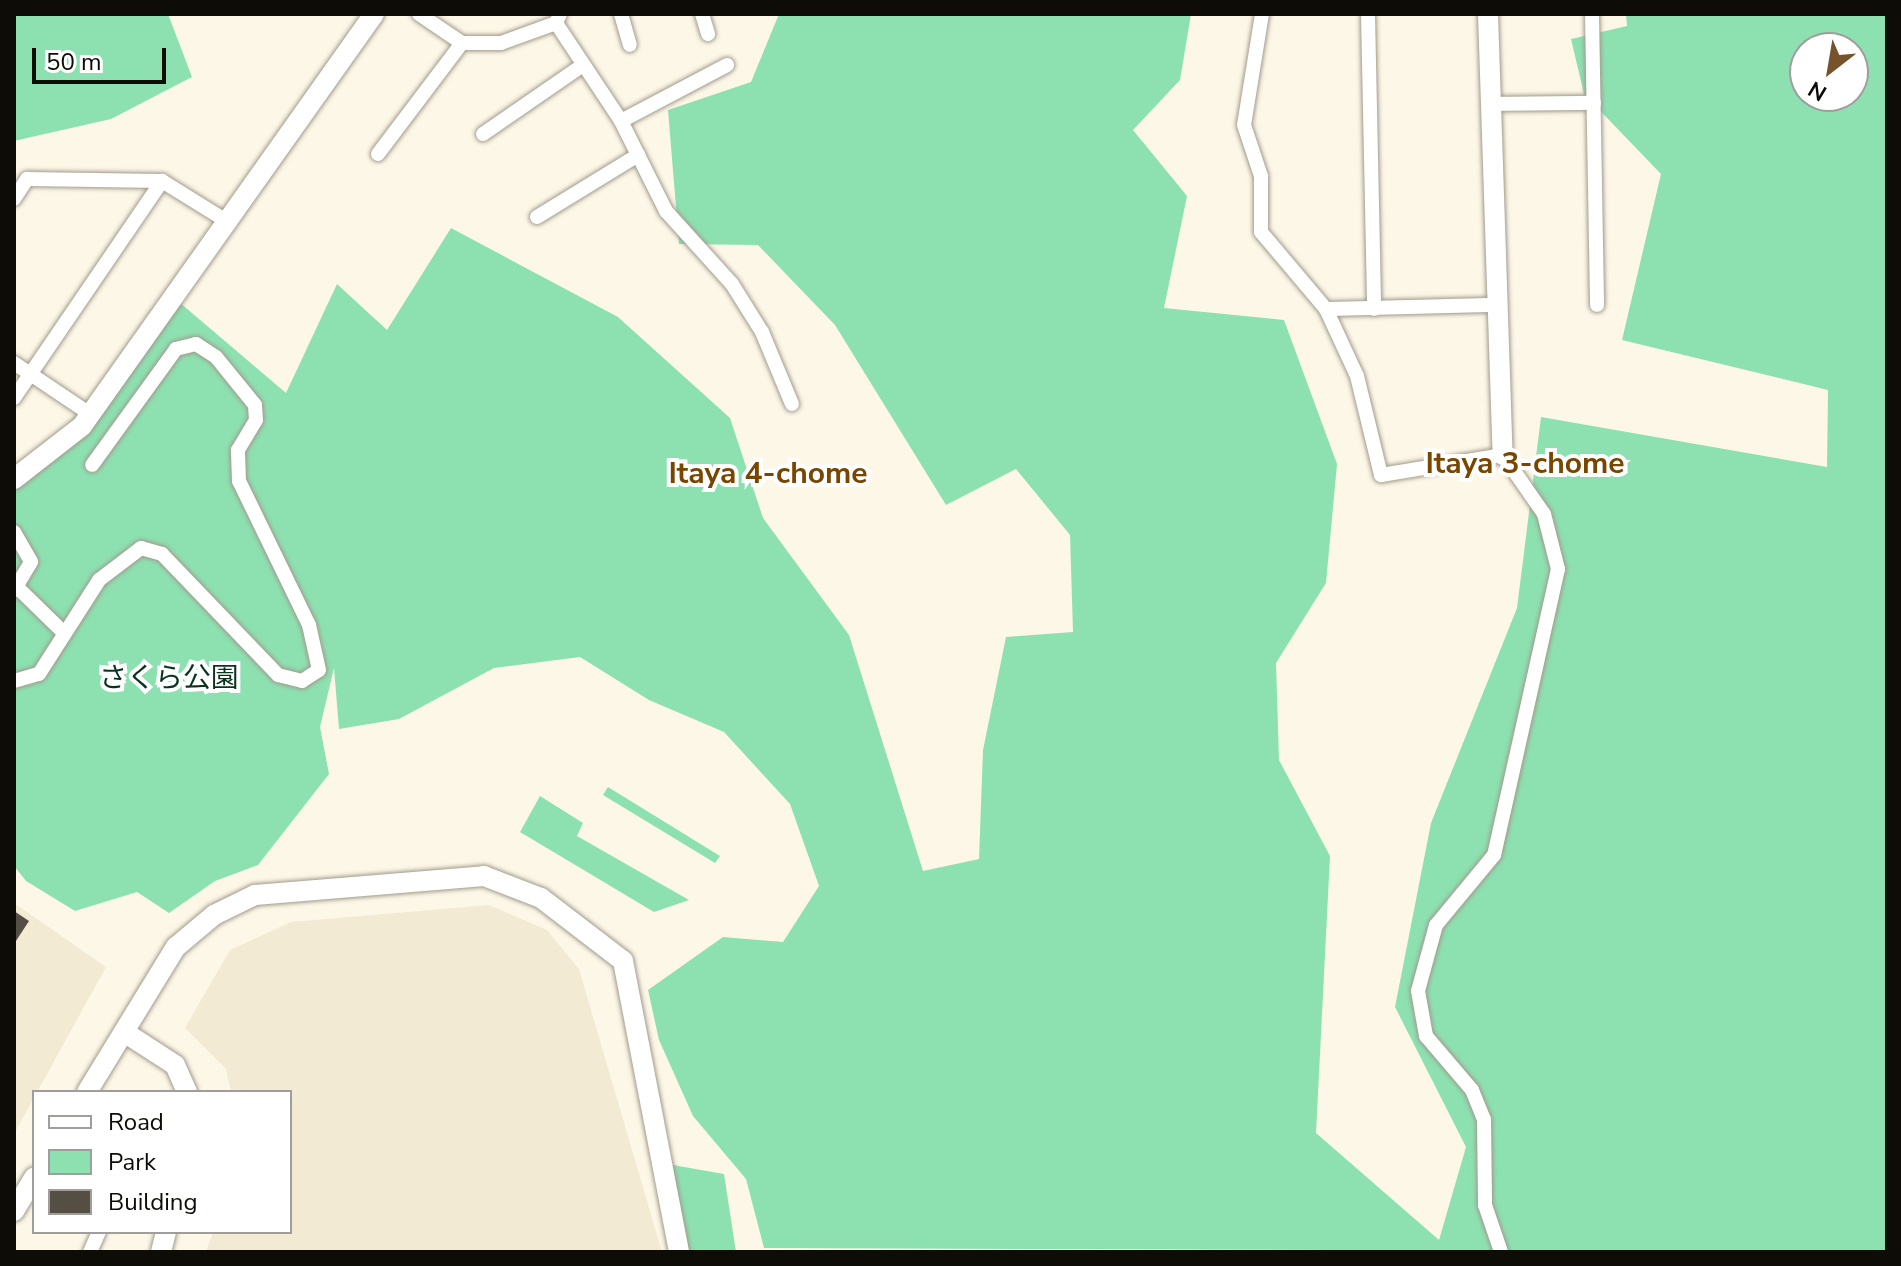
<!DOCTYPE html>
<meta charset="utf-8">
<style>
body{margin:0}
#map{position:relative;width:1901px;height:1266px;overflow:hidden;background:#fdf7e7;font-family:"Nunito Sans","Noto Sans JP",sans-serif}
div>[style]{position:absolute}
.built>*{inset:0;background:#f3ead3}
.green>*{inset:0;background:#8de1b1}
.building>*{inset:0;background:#544f42}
.roads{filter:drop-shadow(0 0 2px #a19b8d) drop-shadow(0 0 2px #a19b8d)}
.street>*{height:14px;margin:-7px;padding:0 7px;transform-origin:7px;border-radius:7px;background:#fff}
.secondary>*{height:20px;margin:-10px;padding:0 10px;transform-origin:10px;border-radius:10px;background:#fff}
span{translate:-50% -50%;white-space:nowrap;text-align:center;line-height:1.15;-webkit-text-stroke:8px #fff;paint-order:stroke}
.park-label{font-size:28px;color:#0b321f}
.neighbourhood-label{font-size:30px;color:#784600;font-weight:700}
.frame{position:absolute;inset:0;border:16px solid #0e0c07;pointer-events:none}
.legend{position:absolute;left:32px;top:1090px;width:260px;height:144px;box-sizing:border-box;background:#fff;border:2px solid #9f9e9c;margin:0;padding:10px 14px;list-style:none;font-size:24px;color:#0e0c07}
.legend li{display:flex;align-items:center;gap:16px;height:40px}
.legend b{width:40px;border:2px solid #9f9e9c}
.north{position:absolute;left:1789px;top:32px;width:80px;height:80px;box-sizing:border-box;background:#fff;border:2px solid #9f9e9c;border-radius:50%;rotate:211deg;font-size:22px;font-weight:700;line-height:32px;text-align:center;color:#0e0c07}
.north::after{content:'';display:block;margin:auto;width:28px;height:36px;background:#77532c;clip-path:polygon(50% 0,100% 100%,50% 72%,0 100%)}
.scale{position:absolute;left:32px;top:48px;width:134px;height:36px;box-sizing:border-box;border:4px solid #0e0c07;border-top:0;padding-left:10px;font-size:24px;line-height:28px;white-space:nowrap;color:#0e0c07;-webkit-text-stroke:6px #fff;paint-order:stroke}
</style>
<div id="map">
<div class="built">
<div style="clip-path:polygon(14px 903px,106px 967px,14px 1134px)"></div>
<div style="clip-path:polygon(489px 905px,547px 930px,579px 969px,662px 1252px,206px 1252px,213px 1232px,290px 1232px,290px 1092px,231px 1092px,226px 1069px,185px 1028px,230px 950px,291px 922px)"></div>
</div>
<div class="green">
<div style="clip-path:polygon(14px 14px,168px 14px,192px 77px,111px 119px,14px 141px)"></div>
<div style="clip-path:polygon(evenodd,779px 14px,1191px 14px,1180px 80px,1133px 130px,1187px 196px,1164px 308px,1284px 320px,1337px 464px,1326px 583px,1276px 663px,1279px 760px,1330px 856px,1316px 1133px,1439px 1240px,1466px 1147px,1395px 1007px,1431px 823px,1517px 608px,1541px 417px,1827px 467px,1828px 390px,1622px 340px,1661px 174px,1584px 94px,1571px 39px,1627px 26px,1626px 14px,1887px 14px,1887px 1252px,764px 1248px,746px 1179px,693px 1116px,659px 1040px,648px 990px,723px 937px,783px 942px,819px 886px,790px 804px,724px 732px,649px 700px,580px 657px,494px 668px,399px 719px,339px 729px,334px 668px,320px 727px,329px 774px,258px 865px,215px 881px,169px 913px,137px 892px,75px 911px,26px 881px,14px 866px,14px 484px,179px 302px,286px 393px,337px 284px,387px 330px,451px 228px,618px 317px,730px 418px,763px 518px,849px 635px,923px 871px,979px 859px,983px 750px,1006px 637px,1073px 632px,1070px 535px,1016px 469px,946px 505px,835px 325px,758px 245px,679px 244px,668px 110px,751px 82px,779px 14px,1805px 48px,1853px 48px,1853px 96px,1805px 96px,1805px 48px)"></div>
<div style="clip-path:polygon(608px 787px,720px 856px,715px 863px,603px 795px)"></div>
<div style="clip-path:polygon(540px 796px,583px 823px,577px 836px,689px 900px,654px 912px,520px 832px)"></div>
<div style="clip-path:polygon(656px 1162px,724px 1174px,736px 1252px,681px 1252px)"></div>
</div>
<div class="building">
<div style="clip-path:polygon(14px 911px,29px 921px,14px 944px)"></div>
</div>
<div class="roads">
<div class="street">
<div style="left:419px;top:14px;width:52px;rotate:34deg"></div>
<div style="left:462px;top:43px;width:39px"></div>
<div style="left:501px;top:43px;width:59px;rotate:-20deg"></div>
<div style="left:560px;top:14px;width:10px;rotate:114deg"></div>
<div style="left:556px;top:23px;width:118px;rotate:56.4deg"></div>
<div style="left:621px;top:121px;width:101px;rotate:63.4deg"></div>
<div style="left:666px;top:211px;width:98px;rotate:47.9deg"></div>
<div style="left:732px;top:284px;width:57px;rotate:58deg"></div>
<div style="left:762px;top:332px;width:78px;rotate:67.4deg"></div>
<div style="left:621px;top:14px;width:32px;rotate:74deg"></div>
<div style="left:702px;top:14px;width:21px;rotate:73deg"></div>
<div style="left:1262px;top:14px;width:112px;rotate:99.2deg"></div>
<div style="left:1244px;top:125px;width:54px;rotate:71.6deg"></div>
<div style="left:1261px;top:176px;width:56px;rotate:90deg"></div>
<div style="left:1261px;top:232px;width:101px;rotate:49.8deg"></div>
<div style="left:1326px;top:309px;width:74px;rotate:65.2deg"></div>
<div style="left:1357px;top:376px;width:102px;rotate:76.4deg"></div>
<div style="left:1381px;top:475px;width:124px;rotate:-9.3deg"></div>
<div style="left:1503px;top:455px;width:72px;rotate:55.2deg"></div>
<div style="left:1544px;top:514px;width:57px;rotate:75.7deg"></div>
<div style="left:1558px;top:569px;width:293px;rotate:102.6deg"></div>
<div style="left:1494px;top:855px;width:91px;rotate:129.6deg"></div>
<div style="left:1436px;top:925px;width:68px;rotate:105.3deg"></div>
<div style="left:1418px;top:991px;width:46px;rotate:79.9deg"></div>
<div style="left:1426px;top:1036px;width:71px;rotate:49.6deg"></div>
<div style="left:1472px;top:1090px;width:31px;rotate:68deg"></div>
<div style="left:1484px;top:1119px;width:86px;rotate:89.3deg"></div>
<div style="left:1485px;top:1205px;width:50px;rotate:71.2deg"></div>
<div style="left:1368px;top:14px;width:295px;rotate:88.8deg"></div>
<div style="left:1592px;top:14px;width:291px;rotate:89deg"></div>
<div style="left:1491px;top:104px;width:103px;rotate:-0.6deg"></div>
<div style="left:621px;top:121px;width:120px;rotate:-27.8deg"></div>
<div style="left:483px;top:134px;width:121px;rotate:-34.6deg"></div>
<div style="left:378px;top:154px;width:139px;rotate:-52.9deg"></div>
<div style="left:14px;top:199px;width:24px;rotate:-57deg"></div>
<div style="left:27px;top:179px;width:135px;rotate:0.8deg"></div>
<div style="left:162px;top:181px;width:78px;rotate:31.8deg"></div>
<div style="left:537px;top:217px;width:119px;rotate:-31.5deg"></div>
<div style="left:1326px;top:309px;width:166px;rotate:-1.4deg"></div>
<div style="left:14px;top:363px;width:92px;rotate:33.9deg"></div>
<div style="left:14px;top:398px;width:263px;rotate:-55.7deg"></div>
<div style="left:14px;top:532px;width:34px;rotate:60deg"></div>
<div style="left:31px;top:562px;width:33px;rotate:121deg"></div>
<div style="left:19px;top:589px;width:59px;rotate:44.3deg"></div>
<div style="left:14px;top:681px;width:26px;rotate:-16deg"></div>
<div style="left:39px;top:674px;width:112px;rotate:-57.4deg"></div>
<div style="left:99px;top:580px;width:53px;rotate:-37.3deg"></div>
<div style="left:141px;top:548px;width:22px;rotate:16deg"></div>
<div style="left:162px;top:554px;width:168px;rotate:46.2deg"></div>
<div style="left:278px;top:675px;width:25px;rotate:14deg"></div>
<div style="left:302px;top:681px;width:20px;rotate:-33deg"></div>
<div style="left:319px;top:670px;width:46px;rotate:-102.5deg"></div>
<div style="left:309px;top:625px;width:160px;rotate:-115.9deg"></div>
<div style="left:239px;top:481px;width:31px;rotate:-92deg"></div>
<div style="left:238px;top:450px;width:35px;rotate:-59deg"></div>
<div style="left:256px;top:420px;width:15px;rotate:-94deg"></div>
<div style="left:255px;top:405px;width:62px;rotate:-129.1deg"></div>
<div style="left:216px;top:357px;width:24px;rotate:-147deg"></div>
<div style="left:196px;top:344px;width:21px;rotate:166deg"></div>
<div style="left:176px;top:349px;width:143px;rotate:125.9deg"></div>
<div style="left:90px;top:1252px;width:22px;rotate:-66deg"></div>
</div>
<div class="secondary">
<div style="left:1488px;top:14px;width:441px;rotate:88.1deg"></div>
<div style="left:14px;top:479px;width:86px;rotate:-37.9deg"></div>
<div style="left:82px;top:426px;width:505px;rotate:-54.67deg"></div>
<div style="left:124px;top:1032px;width:61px;rotate:32.9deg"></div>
<div style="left:175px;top:1065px;width:30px;rotate:66deg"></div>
<div style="left:87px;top:1092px;width:170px;rotate:-58.5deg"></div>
<div style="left:176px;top:947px;width:50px;rotate:-40.1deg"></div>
<div style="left:214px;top:915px;width:46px;rotate:-26deg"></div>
<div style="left:255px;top:895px;width:230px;rotate:-4.7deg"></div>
<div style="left:484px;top:876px;width:61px;rotate:21.1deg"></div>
<div style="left:541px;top:898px;width:103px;rotate:37.5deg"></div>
<div style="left:623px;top:961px;width:296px;rotate:79.1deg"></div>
<div style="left:14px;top:1211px;width:39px;rotate:-59deg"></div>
<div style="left:161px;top:1252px;width:21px;rotate:-76deg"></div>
</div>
</div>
<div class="park-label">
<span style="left:169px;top:678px">さくら公園</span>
</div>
<div class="neighbourhood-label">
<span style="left:1525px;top:464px">Itaya 3-chome</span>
<span style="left:768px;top:474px">Itaya 4-chome</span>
</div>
<div class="frame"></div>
<ul class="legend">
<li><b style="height:10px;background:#fff"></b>Road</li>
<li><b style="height:22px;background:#8de1b1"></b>Park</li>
<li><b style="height:22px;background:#544f42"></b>Building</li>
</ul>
<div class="north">N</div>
<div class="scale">50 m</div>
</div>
